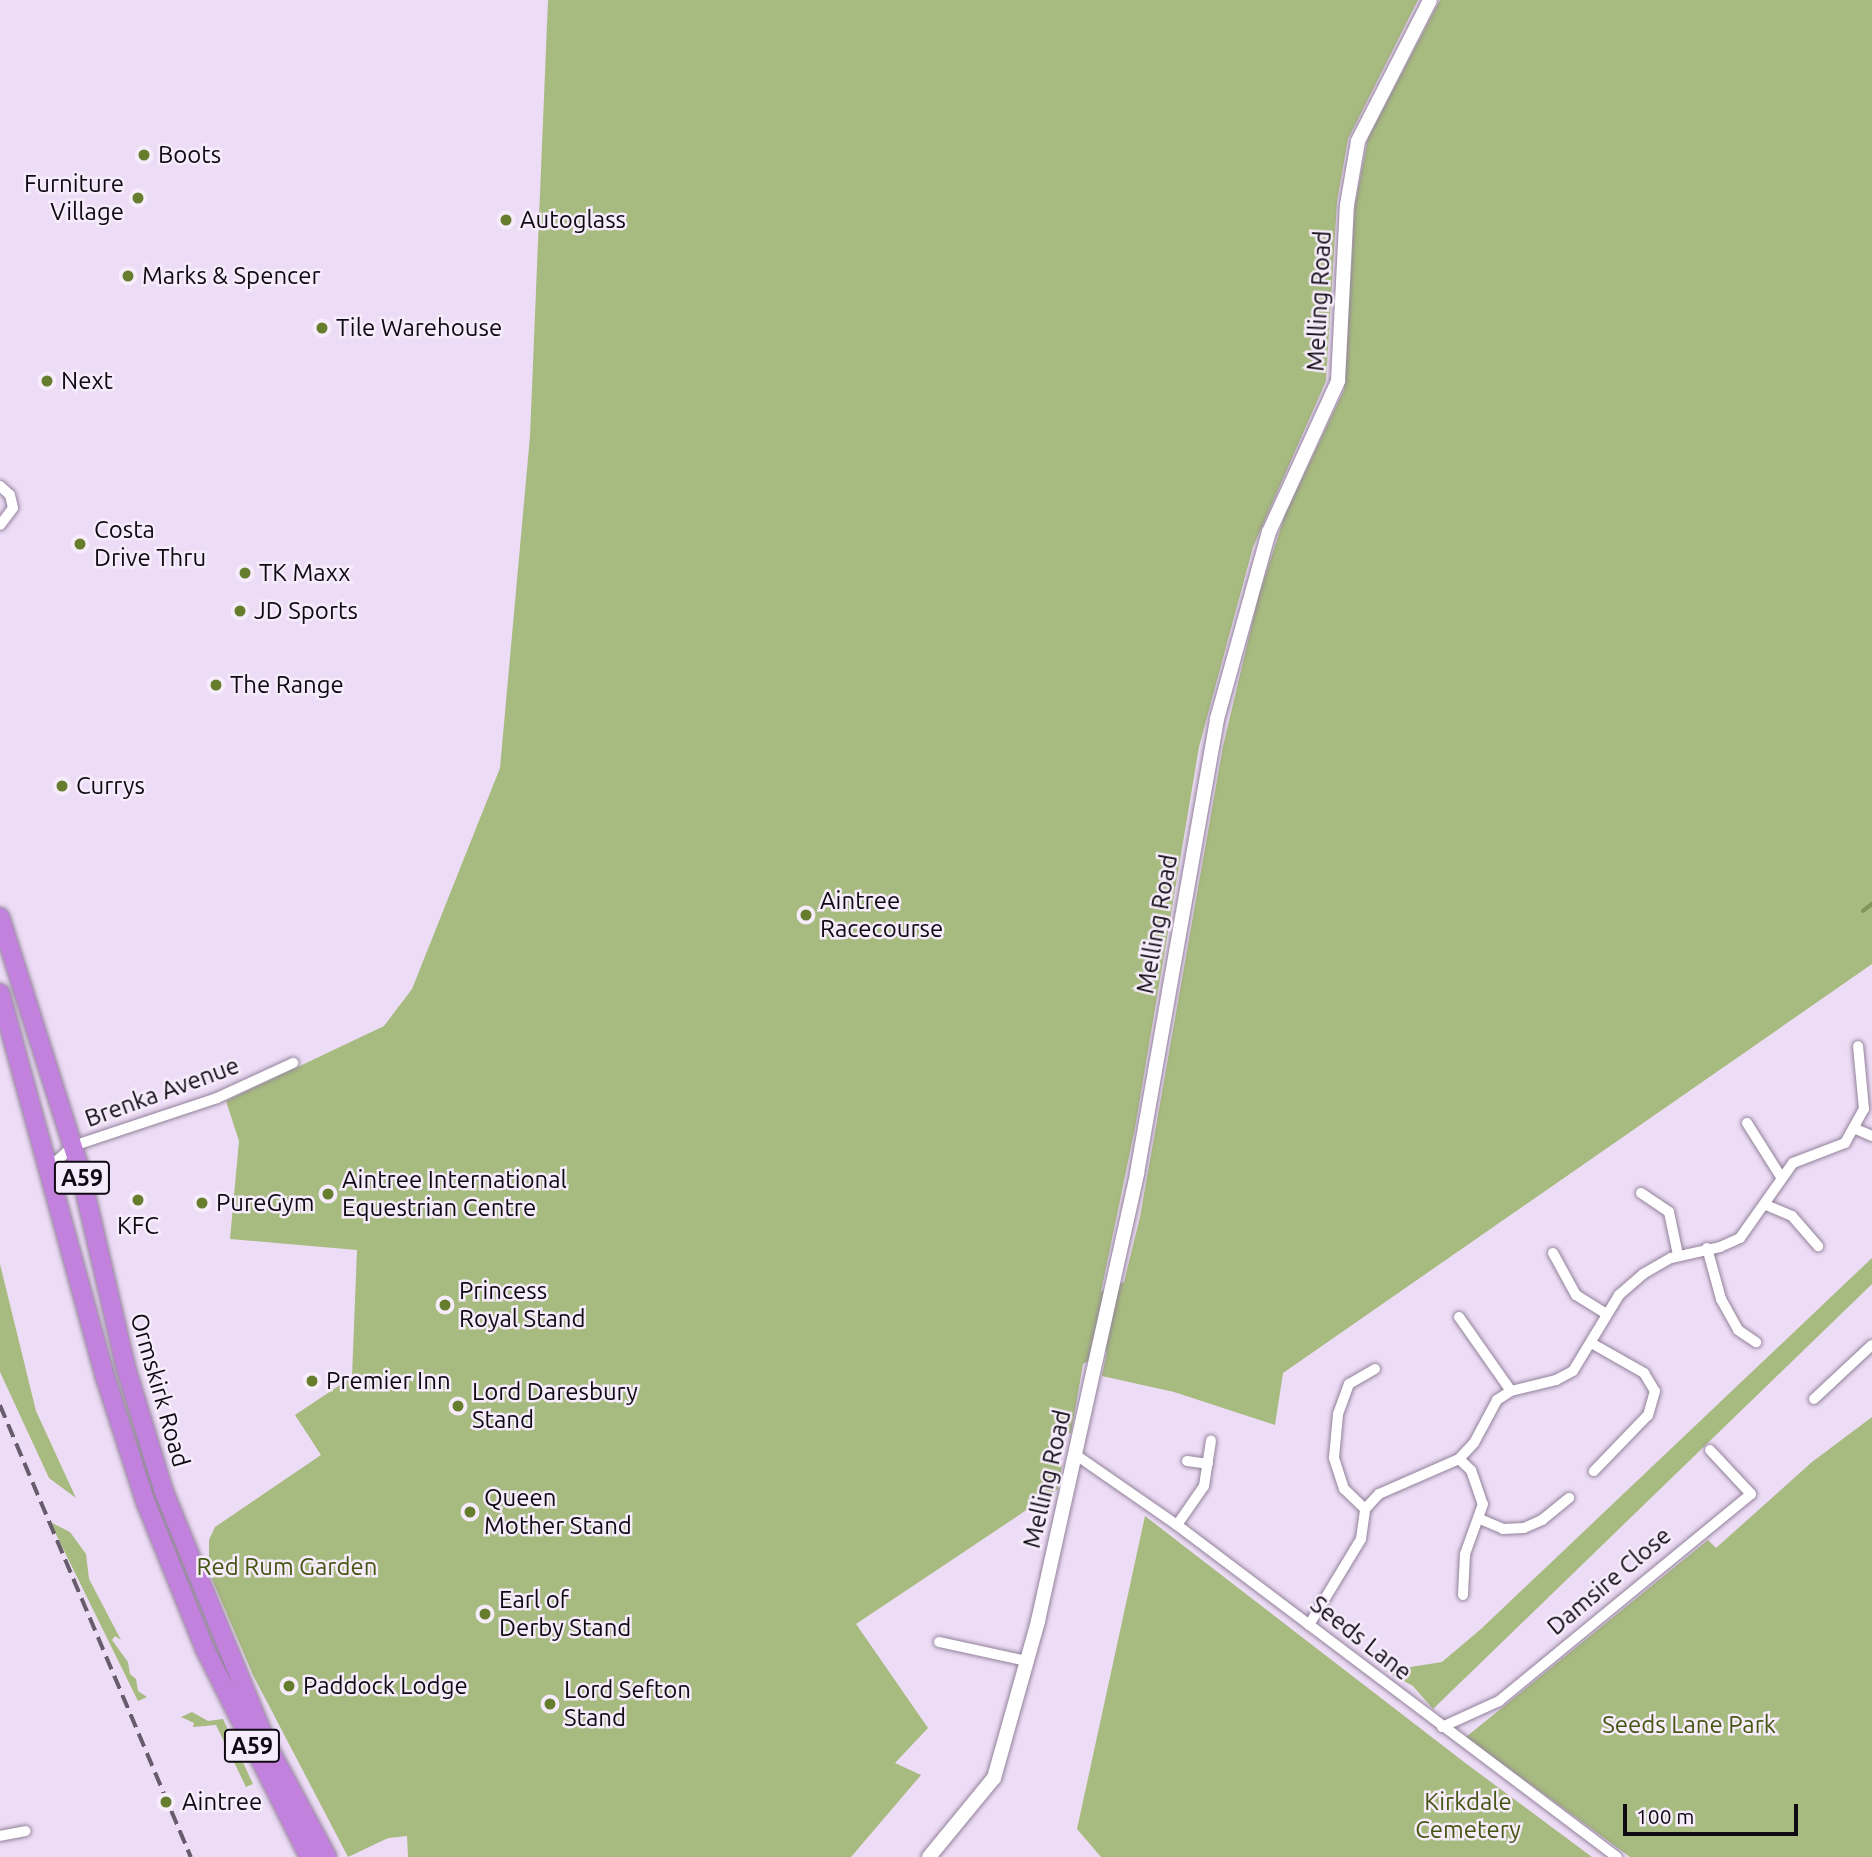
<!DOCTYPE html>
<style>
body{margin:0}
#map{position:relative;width:1872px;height:1857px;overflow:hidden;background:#eddcf5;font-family:Ubuntu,sans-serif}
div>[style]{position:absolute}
.green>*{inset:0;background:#a7ba7f}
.stream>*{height:3.5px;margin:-1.75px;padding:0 1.75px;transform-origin:1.75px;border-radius:1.75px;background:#82945a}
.roads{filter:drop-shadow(0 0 2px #92829a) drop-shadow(0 0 2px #92829a)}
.street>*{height:10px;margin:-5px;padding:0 5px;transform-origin:5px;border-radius:5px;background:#fff}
.secondary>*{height:14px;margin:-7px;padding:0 7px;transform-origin:7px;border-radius:7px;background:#fff}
.highway>*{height:18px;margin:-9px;padding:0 9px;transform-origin:9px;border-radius:9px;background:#c181dd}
.rail>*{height:3.5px;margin-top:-1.75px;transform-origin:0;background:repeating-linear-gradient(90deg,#665c6b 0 14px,transparent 0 21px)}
.dots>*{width:19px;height:19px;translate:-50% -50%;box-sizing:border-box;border:4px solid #f6ecfb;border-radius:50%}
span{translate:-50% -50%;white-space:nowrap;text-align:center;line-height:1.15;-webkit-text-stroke:5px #f6ecfb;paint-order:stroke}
.shield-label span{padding:2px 5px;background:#f6ecfb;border:2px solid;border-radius:5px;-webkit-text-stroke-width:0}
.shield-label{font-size:23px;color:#0f0912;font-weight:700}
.poi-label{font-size:24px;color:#0f0912}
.left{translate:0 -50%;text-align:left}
.right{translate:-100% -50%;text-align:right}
.street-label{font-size:24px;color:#0f0912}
.park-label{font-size:24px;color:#455613}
.scale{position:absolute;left:1623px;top:1804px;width:175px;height:32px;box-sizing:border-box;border:4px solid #0f0912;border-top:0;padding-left:9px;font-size:21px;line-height:24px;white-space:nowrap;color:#0f0912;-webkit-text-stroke:5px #f6ecfb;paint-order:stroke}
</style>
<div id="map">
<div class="green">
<div style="clip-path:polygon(548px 0,1418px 0,1348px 139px,1337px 202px,1326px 381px,1253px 547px,1199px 747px,1135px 1128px,1101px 1292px,1124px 1282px,1140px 1217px,1223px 746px,1259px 595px,1285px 515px,1344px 390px,1355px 205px,1368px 138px,1440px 0,1872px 0,1872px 964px,1283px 1373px,1275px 1425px,1174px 1392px,1102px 1376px,1107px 1351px,1083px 1364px,1071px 1433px,1051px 1434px,1048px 1459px,1062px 1465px,1058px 1489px,856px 1624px,928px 1728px,895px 1763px,921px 1775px,851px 1857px,408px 1857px,407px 1836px,388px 1838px,348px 1857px,253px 1675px,209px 1572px,209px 1540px,215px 1527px,321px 1455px,295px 1415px,352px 1377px,357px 1250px,230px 1239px,239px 1141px,226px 1101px,384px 1026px,412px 989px,500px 768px,530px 436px)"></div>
<div style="clip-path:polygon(1872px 1258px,1872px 1284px,1433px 1709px,1413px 1686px,1385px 1671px,1442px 1662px,1481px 1629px)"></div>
<div style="clip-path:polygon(0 1264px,36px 1411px,76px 1498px,49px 1478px,0 1372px)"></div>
<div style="clip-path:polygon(1872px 1417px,1872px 1857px,1630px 1857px,1466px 1737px,1708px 1540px,1716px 1548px,1812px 1462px)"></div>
<div style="clip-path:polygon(1145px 1516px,1464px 1762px,1592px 1857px,1101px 1857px,1077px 1829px)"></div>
<div style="clip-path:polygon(50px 1522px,70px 1532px,86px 1554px,89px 1579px,121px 1640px,115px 1636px,112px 1640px,128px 1662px,130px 1674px,136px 1679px,138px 1691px,147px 1697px,138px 1701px)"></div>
<div style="clip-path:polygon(192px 1712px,208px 1721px,223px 1719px,253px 1784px,246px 1787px,216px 1725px,193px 1727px,194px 1723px,181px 1717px)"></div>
</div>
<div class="stream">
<div style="left:1863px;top:911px;width:11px;rotate:-38deg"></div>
</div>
<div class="roads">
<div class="street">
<div style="left:0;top:486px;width:13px;rotate:42deg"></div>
<div style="left:10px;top:495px;width:13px;rotate:77deg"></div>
<div style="left:13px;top:508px;width:21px;rotate:127deg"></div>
<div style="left:1747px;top:1123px;width:64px;rotate:57.8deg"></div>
<div style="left:1856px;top:1129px;width:17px;rotate:24deg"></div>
<div style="left:50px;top:1167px;width:31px;rotate:-42deg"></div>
<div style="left:73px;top:1146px;width:152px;rotate:-18.4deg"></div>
<div style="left:217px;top:1098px;width:84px;rotate:-24.7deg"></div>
<div style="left:1641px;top:1193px;width:34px;rotate:34deg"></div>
<div style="left:1669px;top:1212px;width:44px;rotate:78.2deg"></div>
<div style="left:1766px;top:1205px;width:28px;rotate:23deg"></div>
<div style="left:1792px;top:1216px;width:40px;rotate:49deg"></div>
<div style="left:1707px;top:1248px;width:53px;rotate:74.6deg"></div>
<div style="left:1721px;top:1299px;width:35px;rotate:61deg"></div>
<div style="left:1738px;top:1330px;width:22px;rotate:34deg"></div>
<div style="left:1553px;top:1253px;width:48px;rotate:61.3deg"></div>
<div style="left:1576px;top:1295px;width:36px;rotate:32deg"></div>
<div style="left:1459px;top:1317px;width:90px;rotate:54.9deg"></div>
<div style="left:1593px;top:1344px;width:59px;rotate:29.6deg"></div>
<div style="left:1644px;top:1373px;width:21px;rotate:59deg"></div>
<div style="left:1655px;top:1391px;width:25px;rotate:106deg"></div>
<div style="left:1648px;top:1415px;width:78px;rotate:134deg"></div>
<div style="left:1814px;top:1399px;width:79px;rotate:-43deg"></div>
<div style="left:1076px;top:1455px;width:123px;rotate:34.7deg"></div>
<div style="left:1177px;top:1525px;width:551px;rotate:37.04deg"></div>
<div style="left:1459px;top:1459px;width:16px;rotate:43deg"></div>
<div style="left:1471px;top:1470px;width:36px;rotate:71deg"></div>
<div style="left:1483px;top:1504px;width:53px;rotate:109.8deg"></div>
<div style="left:1465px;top:1554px;width:41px;rotate:92.8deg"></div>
<div style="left:1187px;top:1461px;width:21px;rotate:8deg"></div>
<div style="left:1365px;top:1509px;width:29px;rotate:-136deg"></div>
<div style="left:1344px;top:1489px;width:33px;rotate:-108deg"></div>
<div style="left:1334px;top:1458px;width:44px;rotate:-84.8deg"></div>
<div style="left:1338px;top:1414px;width:32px;rotate:-70deg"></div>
<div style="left:1349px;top:1384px;width:30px;rotate:-30deg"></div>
<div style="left:1480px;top:1519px;width:25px;rotate:23deg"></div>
<div style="left:1503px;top:1529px;width:21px;rotate:-3deg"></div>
<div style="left:1524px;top:1528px;width:20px;rotate:-24deg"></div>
<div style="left:1542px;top:1520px;width:35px;rotate:-39deg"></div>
<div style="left:1177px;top:1525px;width:47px;rotate:-55.3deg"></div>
<div style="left:1204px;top:1486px;width:46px;rotate:-81.2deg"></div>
<div style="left:1309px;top:1625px;width:100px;rotate:-58.8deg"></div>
<div style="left:1361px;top:1539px;width:30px;rotate:-82deg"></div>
<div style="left:1365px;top:1509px;width:21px;rotate:-47deg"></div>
<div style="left:1379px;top:1494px;width:87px;rotate:-23.6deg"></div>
<div style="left:1459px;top:1459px;width:22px;rotate:-47deg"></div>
<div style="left:1474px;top:1443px;width:49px;rotate:-61.9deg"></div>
<div style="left:1497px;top:1400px;width:17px;rotate:-33deg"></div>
<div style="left:1511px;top:1391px;width:46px;rotate:-13.7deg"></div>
<div style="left:1556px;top:1380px;width:19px;rotate:-28deg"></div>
<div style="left:1573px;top:1371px;width:89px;rotate:-58.8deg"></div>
<div style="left:1619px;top:1295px;width:32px;rotate:-41deg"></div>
<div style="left:1643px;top:1274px;width:32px;rotate:-30deg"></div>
<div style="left:1671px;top:1258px;width:50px;rotate:-12.7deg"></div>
<div style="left:1720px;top:1247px;width:22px;rotate:-24deg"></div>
<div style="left:1740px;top:1238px;width:92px;rotate:-54.8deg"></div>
<div style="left:1793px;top:1163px;width:56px;rotate:-21deg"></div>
<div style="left:1845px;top:1143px;width:39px;rotate:-61deg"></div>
<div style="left:1864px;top:1109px;width:63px;rotate:-95.4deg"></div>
<div style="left:939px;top:1642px;width:90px;rotate:12.2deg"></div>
<div style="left:1442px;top:1727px;width:63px;rotate:-24.5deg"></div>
<div style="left:1499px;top:1701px;width:326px;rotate:-39.4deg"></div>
<div style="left:1751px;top:1494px;width:60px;rotate:-133deg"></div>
<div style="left:0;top:1836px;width:26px;rotate:-11deg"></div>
</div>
<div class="secondary">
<div style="left:929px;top:1857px;width:102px;rotate:-50.6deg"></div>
<div style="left:994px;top:1778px;width:163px;rotate:-74.3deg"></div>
<div style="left:1038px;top:1621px;width:459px;rotate:-77.5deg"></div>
<div style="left:1137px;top:1173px;width:461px;rotate:-80deg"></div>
<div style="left:1217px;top:719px;width:194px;rotate:-74.5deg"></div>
<div style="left:1269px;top:532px;width:166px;rotate:-65.4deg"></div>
<div style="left:1338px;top:381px;width:176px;rotate:-87.1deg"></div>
<div style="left:1347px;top:205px;width:65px;rotate:-80.2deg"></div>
<div style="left:1358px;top:141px;width:158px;rotate:-62.9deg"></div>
</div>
<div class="highway">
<div style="left:0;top:917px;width:261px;rotate:72.4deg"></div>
<div style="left:79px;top:1166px;width:207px;rotate:76.9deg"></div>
<div style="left:126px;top:1368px;width:130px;rotate:73deg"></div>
<div style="left:164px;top:1492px;width:273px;rotate:67.8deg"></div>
<div style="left:267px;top:1745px;width:127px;rotate:61.8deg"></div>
<div style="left:0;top:993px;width:398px;rotate:74.7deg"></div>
<div style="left:105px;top:1377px;width:133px;rotate:72deg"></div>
<div style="left:146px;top:1503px;width:157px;rotate:68deg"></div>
<div style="left:205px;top:1649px;width:233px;rotate:63.4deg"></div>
</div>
</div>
<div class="rail">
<div style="left:0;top:1405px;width:491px;rotate:67.1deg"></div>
</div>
<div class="dots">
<div style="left:144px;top:155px;background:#677d2e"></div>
<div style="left:138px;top:198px;background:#677d2e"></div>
<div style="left:506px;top:220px;background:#677d2e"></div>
<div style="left:128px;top:276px;background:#677d2e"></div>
<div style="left:322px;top:328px;background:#677d2e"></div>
<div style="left:47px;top:381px;background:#677d2e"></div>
<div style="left:80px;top:544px;background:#677d2e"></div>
<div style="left:245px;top:573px;background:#677d2e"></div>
<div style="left:240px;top:611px;background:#677d2e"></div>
<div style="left:216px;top:685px;background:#677d2e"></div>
<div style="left:62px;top:786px;background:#677d2e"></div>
<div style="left:806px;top:915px;background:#677d2e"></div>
<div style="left:328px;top:1194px;background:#677d2e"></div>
<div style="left:138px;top:1200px;background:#677d2e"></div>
<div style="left:202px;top:1203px;background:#677d2e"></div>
<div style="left:445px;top:1305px;background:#677d2e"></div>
<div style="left:312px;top:1381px;background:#677d2e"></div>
<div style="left:458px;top:1406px;background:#677d2e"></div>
<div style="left:470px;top:1512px;background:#677d2e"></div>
<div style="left:485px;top:1614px;background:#677d2e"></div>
<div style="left:289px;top:1686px;background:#677d2e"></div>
<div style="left:550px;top:1704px;background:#677d2e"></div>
<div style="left:166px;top:1802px;background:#677d2e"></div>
</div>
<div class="shield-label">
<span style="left:82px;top:1178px">A59</span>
<span style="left:252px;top:1746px">A59</span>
</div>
<div class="poi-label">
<span class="left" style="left:158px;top:155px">Boots</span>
<span class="right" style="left:124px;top:198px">Furniture<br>Village</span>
<span class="left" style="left:520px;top:220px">Autoglass</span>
<span class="left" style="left:142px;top:276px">Marks &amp; Spencer</span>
<span class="left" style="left:336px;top:328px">Tile Warehouse</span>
<span class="left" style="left:61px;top:381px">Next</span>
<span class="left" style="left:94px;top:544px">Costa<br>Drive Thru</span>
<span class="left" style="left:259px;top:573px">TK Maxx</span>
<span class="left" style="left:254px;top:611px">JD Sports</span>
<span class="left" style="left:230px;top:685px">The Range</span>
<span class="left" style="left:76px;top:786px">Currys</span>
<span class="left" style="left:820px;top:915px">Aintree<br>Racecourse</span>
<span class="left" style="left:342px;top:1194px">Aintree International<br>Equestrian Centre</span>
<span class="left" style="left:216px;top:1203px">PureGym</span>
<span style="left:138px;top:1226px">KFC</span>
<span class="left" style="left:459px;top:1305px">Princess<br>Royal Stand</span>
<span class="left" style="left:326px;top:1381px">Premier Inn</span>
<span class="left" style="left:472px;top:1406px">Lord Daresbury<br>Stand</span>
<span class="left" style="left:484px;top:1512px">Queen<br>Mother Stand</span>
<span class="left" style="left:499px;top:1614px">Earl of<br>Derby Stand</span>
<span class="left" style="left:303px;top:1686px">Paddock Lodge</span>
<span class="left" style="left:564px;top:1704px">Lord Sefton<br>Stand</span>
<span class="left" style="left:182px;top:1802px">Aintree</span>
</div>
<div class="street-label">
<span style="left:1319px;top:301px;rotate:-87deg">Melling Road</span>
<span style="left:1157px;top:924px;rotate:-80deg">Melling Road</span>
<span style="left:162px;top:1092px;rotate:-20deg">Brenka Avenue</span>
<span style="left:160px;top:1390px;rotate:74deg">Ormskirk Road</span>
<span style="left:1047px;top:1479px;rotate:-77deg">Melling Road</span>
<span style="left:1609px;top:1581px;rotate:-40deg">Damsire Close</span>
<span style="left:1361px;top:1638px;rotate:38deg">Seeds Lane</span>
</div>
<div class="park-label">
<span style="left:287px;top:1567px">Red Rum Garden</span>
<span style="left:1689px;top:1725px">Seeds Lane Park</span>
<span style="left:1468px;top:1816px">Kirkdale<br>Cemetery</span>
</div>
<div class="scale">100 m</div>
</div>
